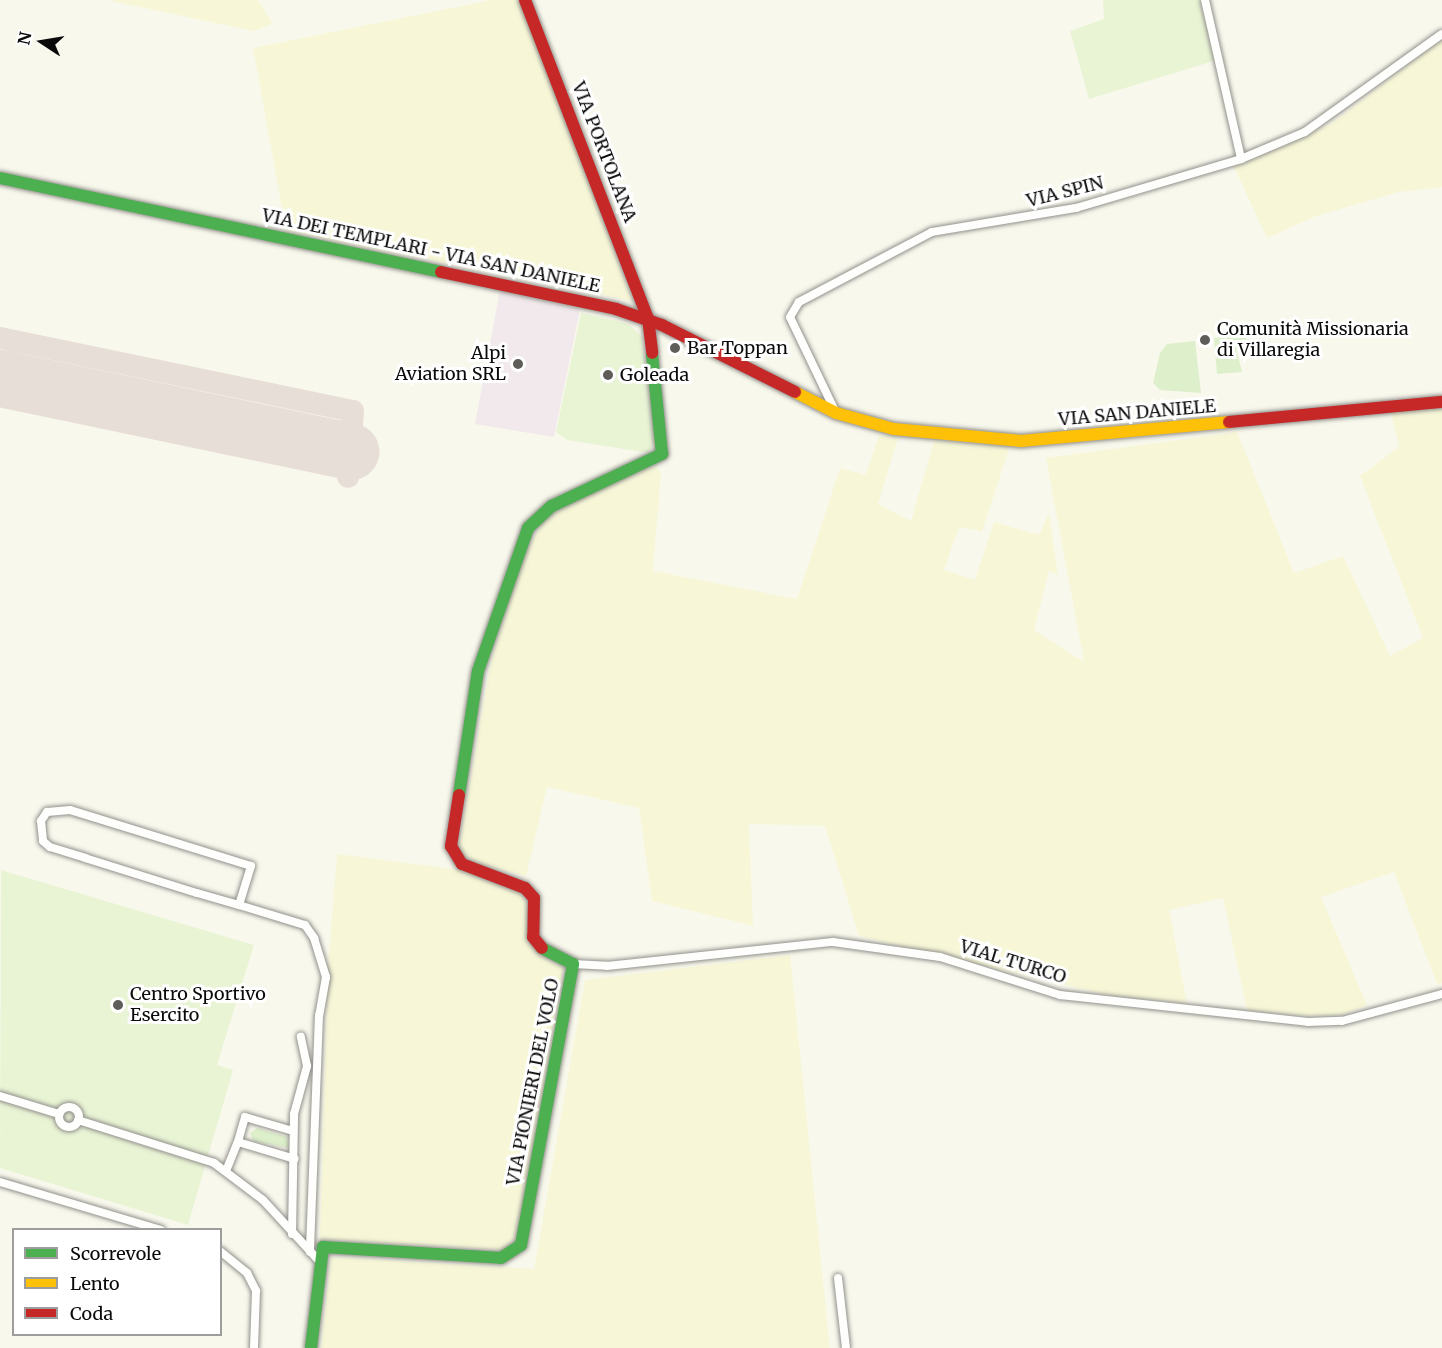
<!DOCTYPE html>
<meta charset="utf-8">
<style>
body{margin:0}
#map{position:relative;width:1442px;height:1348px;overflow:hidden;background:#f9f8ed;font-family:Merriweather,serif}
div>[style]{position:absolute}
.industrial>*{inset:0;background:#f1e9eb}
.farmland>*{inset:0;background:#f7f7d8}
.green>*{inset:0;background:#def0cb}
.pitch>*{inset:0;background:#e9f4d5}
.taxiway>*{height:22px;margin:-11px;padding:0 11px;transform-origin:11px;border-radius:11px;background:#e8ded8}
.runway>*{height:57px;margin:-28.5px;padding:0 28.5px;transform-origin:28.5px;border-radius:28.5px;background:#e8ded8}
.roads{filter:drop-shadow(0 0 2px #92918c) drop-shadow(0 0 2px #92918c)}
.street>*{height:8px;margin:-4px;padding:0 4px;transform-origin:4px;border-radius:4px;background:#fefefc}
.street>.ring{margin:-4px;padding:0;box-sizing:content-box;background:none;border:8px solid #fefefc;border-radius:50%}
.fast>*{height:12px;margin:-6px;padding:0 6px;transform-origin:6px;border-radius:6px;background:#4caf50}
.slow>*{height:12px;margin:-6px;padding:0 6px;transform-origin:6px;border-radius:6px;background:#ffc107}
.jam>*{height:12px;margin:-6px;padding:0 6px;transform-origin:6px;border-radius:6px;background:#c62828}
.dots>*{width:16px;height:16px;translate:-50% -50%;box-sizing:border-box;border:3px solid #fff;border-radius:50%}
span{translate:-50% -50%;white-space:nowrap;text-align:center;line-height:1.15;-webkit-text-stroke:6px #fff;paint-order:stroke}
.street-label{font-size:18px;color:#0a0a0a}
.poi-label{font-size:18px;color:#0a0a0a}
.left{translate:0 -50%;text-align:left}
.right{translate:-100% -50%;text-align:right}
.legend{position:absolute;left:12px;top:1228px;width:210px;height:108px;box-sizing:border-box;background:#fff;border:2px solid #9d9d9d;margin:0;padding:8px 10px;list-style:none;font-size:18px;color:#0a0a0a}
.legend li{display:flex;align-items:center;gap:12px;height:30px}
.legend b{width:30px;border:2px solid #9d9d9d}
.north{position:absolute;left:12px;top:12px;width:60px;height:60px;-webkit-text-stroke:4px #fff;paint-order:stroke;rotate:282deg;font-size:16px;font-weight:700;line-height:24px;text-align:center;color:#0a0a0a}
.north::after{content:'';display:block;margin:auto;width:21px;height:27px;background:#0a0a0a;clip-path:polygon(50% 0,100% 100%,50% 72%,0 100%)}
</style>
<div id="map">
<div class="industrial">
<div style="clip-path:polygon(500px 290px,580px 309px,554px 437px,475px 424px)"></div>
</div>
<div class="farmland">
<div style="clip-path:polygon(107px 0,258px 0,273px 24px,253px 31px)"></div>
<div style="clip-path:polygon(492px 0,523px 0,632px 301px,286px 231px,253px 48px)"></div>
<div style="clip-path:polygon(1442px 39px,1442px 187px,1399px 192px,1316px 216px,1267px 238px,1233px 165px,1331px 124px)"></div>
<div style="clip-path:polygon(1442px 408px,1442px 983px,1437px 984px,1394px 872px,1321px 897px,1367px 1005px,1342px 1015px,1308px 1016px,1247px 1010px,1223px 898px,1169px 910px,1187px 1003px,1107px 995px,859px 936px,825px 826px,749px 824px,753px 926px,652px 901px,639px 808px,547px 787px,526px 876px,474px 863px,458px 850px,491px 661px,523px 556px,544px 521px,570px 502px,656px 465px,661px 474px,653px 571px,797px 599px,840px 468px,866px 475px,879px 435px,898px 438px,878px 504px,911px 521px,934px 441px,1010px 446px,982px 531px,959px 527px,944px 570px,975px 580px,994px 522px,1039px 535px,1049px 513px,1058px 575px,1049px 571px,1034px 630px,1084px 662px,1046px 458px,1237px 432px,1294px 573px,1343px 556px,1390px 656px,1423px 638px,1360px 476px,1399px 447px,1391px 412px)"></div>
<div style="clip-path:polygon(337px 854px,462px 870px,521px 891px,547px 959px,564px 967px,516px 1239px,506px 1250px,320px 1239px,328px 966px)"></div>
<div style="clip-path:polygon(790px 955px,830px 1348px,321px 1348px,331px 1257px,534px 1269px,585px 980px)"></div>
</div>
<div class="green">
<div style="clip-path:polygon(1246px 335px,1247px 347px,1236px 349px,1242px 372px,1217px 374px,1214px 338px)"></div>
<div style="clip-path:polygon(1195px 341px,1201px 393px,1160px 390px,1153px 383px,1160px 353px,1167px 344px)"></div>
<div style="clip-path:polygon(257px 1128px,287px 1137px,289px 1148px,253px 1141px,250px 1133px)"></div>
</div>
<div class="pitch">
<div style="clip-path:polygon(1103px 0,1199px 0,1217px 60px,1089px 99px,1070px 31px,1104px 19px)"></div>
<div style="clip-path:polygon(581px 313px,629px 324px,642px 337px,655px 438px,649px 453px,567px 440px,556px 432px)"></div>
<div style="clip-path:polygon(1px 870px,254px 945px,217px 1065px,233px 1070px,188px 1225px,0 1168px)"></div>
</div>
<div class="taxiway">
<div style="left:0;top:338px;width:360px;rotate:11.7deg"></div>
<div style="left:353px;top:411px;width:66px;rotate:94.3deg"></div>
</div>
<div class="runway">
<div style="left:0;top:378px;width:358px;rotate:11.8deg"></div>
</div>
<div class="roads">
<div class="street">
<div style="left:1205px;top:0;width:163px;rotate:77.2deg"></div>
<div style="left:836px;top:413px;width:106px;rotate:-115.6deg"></div>
<div style="left:790px;top:317px;width:17px;rotate:-59deg"></div>
<div style="left:799px;top:302px;width:150px;rotate:-27.8deg"></div>
<div style="left:932px;top:232px;width:146px;rotate:-9.5deg"></div>
<div style="left:1076px;top:208px;width:172px;rotate:-16.5deg"></div>
<div style="left:1241px;top:159px;width:69px;rotate:-22.9deg"></div>
<div style="left:1305px;top:132px;width:168px;rotate:-35.6deg"></div>
<div style="left:239px;top:905px;width:41px;rotate:-72.9deg"></div>
<div style="left:251px;top:866px;width:189px;rotate:-162.8deg"></div>
<div style="left:70px;top:810px;width:23px;rotate:175deg"></div>
<div style="left:47px;top:812px;width:11px;rotate:124deg"></div>
<div style="left:41px;top:821px;width:20px;rotate:84deg"></div>
<div style="left:43px;top:841px;width:9px;rotate:41deg"></div>
<div style="left:50px;top:847px;width:37px;rotate:17deg"></div>
<div style="left:85px;top:858px;width:117px;rotate:17.4deg"></div>
<div style="left:197px;top:893px;width:44px;rotate:15.9deg"></div>
<div style="left:239px;top:905px;width:69px;rotate:16.9deg"></div>
<div style="left:305px;top:925px;width:16px;rotate:55deg"></div>
<div style="left:314px;top:938px;width:41px;rotate:72.9deg"></div>
<div style="left:326px;top:977px;width:39px;rotate:100deg"></div>
<div style="left:319px;top:1015px;width:237px;rotate:92.2deg"></div>
<div style="left:573px;top:964px;width:34px;rotate:3deg"></div>
<div style="left:607px;top:966px;width:227px;rotate:-6.1deg"></div>
<div style="left:833px;top:942px;width:108px;rotate:8deg"></div>
<div style="left:940px;top:957px;width:126px;rotate:17.6deg"></div>
<div style="left:1060px;top:995px;width:249px;rotate:6.2deg"></div>
<div style="left:1308px;top:1022px;width:34px;rotate:-2deg"></div>
<div style="left:1342px;top:1021px;width:104px;rotate:-15.1deg"></div>
<div style="left:0;top:1096px;width:62px;rotate:17deg"></div>
<div class="ring" style="left:59px;top:1107px;width:12px;height:12px"></div>
<div style="left:78px;top:1120px;width:143px;rotate:17.5deg"></div>
<div style="left:214px;top:1163px;width:61px;rotate:37.1deg"></div>
<div style="left:263px;top:1200px;width:86px;rotate:47.4deg"></div>
<div style="left:293px;top:1131px;width:50px;rotate:-163.7deg"></div>
<div style="left:245px;top:1117px;width:26px;rotate:106deg"></div>
<div style="left:238px;top:1142px;width:59px;rotate:16.6deg"></div>
<div style="left:226px;top:1171px;width:31px;rotate:-68deg"></div>
<div style="left:0;top:1182px;width:168px;rotate:16.6deg"></div>
<div style="left:292px;top:1234px;width:120px;rotate:-89deg"></div>
<div style="left:294px;top:1114px;width:50px;rotate:-74.8deg"></div>
<div style="left:307px;top:1066px;width:30px;rotate:-102deg"></div>
<div style="left:220px;top:1251px;width:35px;rotate:39deg"></div>
<div style="left:247px;top:1273px;width:20px;rotate:63deg"></div>
<div style="left:256px;top:1291px;width:57px;rotate:92deg"></div>
<div style="left:838px;top:1278px;width:70px;rotate:83.5deg"></div>
</div>
<div class="fast">
<div style="left:0;top:178px;width:451px;rotate:12deg"></div>
<div style="left:459px;top:795px;width:125px;rotate:-81.3deg"></div>
<div style="left:478px;top:671px;width:151px;rotate:-70.7deg"></div>
<div style="left:528px;top:528px;width:33px;rotate:-43deg"></div>
<div style="left:552px;top:506px;width:122px;rotate:-25.3deg"></div>
<div style="left:662px;top:454px;width:101px;rotate:-95.7deg"></div>
<div style="left:311px;top:1348px;width:102px;rotate:-83.2deg"></div>
<div style="left:323px;top:1247px;width:178px;rotate:3.5deg"></div>
<div style="left:501px;top:1258px;width:24px;rotate:-33deg"></div>
<div style="left:521px;top:1245px;width:286px;rotate:-79.5deg"></div>
<div style="left:573px;top:964px;width:35px;rotate:-153deg"></div>
</div>
<div class="slow">
<div style="left:795px;top:392px;width:46px;rotate:27.1deg"></div>
<div style="left:836px;top:413px;width:60px;rotate:15.4deg"></div>
<div style="left:894px;top:429px;width:128px;rotate:5.4deg"></div>
<div style="left:1021px;top:441px;width:209px;rotate:-5.2deg"></div>
</div>
<div class="jam">
<div style="left:525px;top:0;width:341px;rotate:68.9deg"></div>
<div style="left:648px;top:318px;width:35px;rotate:83deg"></div>
<div style="left:441px;top:272px;width:179px;rotate:11.9deg"></div>
<div style="left:616px;top:309px;width:49px;rotate:19.2deg"></div>
<div style="left:662px;top:325px;width:149px;rotate:26.7deg"></div>
<div style="left:1229px;top:422px;width:214px;rotate:-5.4deg"></div>
<div style="left:459px;top:795px;width:52px;rotate:98.9deg"></div>
<div style="left:451px;top:846px;width:21px;rotate:59deg"></div>
<div style="left:462px;top:864px;width:67px;rotate:20.9deg"></div>
<div style="left:525px;top:888px;width:13px;rotate:48deg"></div>
<div style="left:534px;top:898px;width:39px;rotate:91deg"></div>
<div style="left:533px;top:937px;width:14px;rotate:51deg"></div>
</div>
</div>
<div class="dots">
<div style="left:1205px;top:340px;background:#5e5d59"></div>
<div style="left:675px;top:348px;background:#5e5d59"></div>
<div style="left:518px;top:364px;background:#5e5d59"></div>
<div style="left:608px;top:375px;background:#5e5d59"></div>
<div style="left:118px;top:1005px;background:#5e5d59"></div>
</div>
<div class="street-label">
<span style="left:604px;top:152px;rotate:69deg">VIA PORTOLANA</span>
<span style="left:1065px;top:192px;rotate:-14deg">VIA SPIN</span>
<span style="left:431px;top:251px;rotate:12deg">VIA DEI TEMPLARI - VIA SAN DANIELE</span>
<span style="left:1137px;top:413px;rotate:-5deg">VIA SAN DANIELE</span>
<span style="left:1013px;top:962px;rotate:17deg">VIAL TURCO</span>
<span style="left:533px;top:1082px;rotate:-79deg">VIA PIONIERI DEL VOLO</span>
</div>
<div class="poi-label">
<span class="left" style="left:1217px;top:340px">Comunità Missionaria<br>di Villaregia</span>
<span class="left" style="left:687px;top:348px">Bar Toppan</span>
<span class="right" style="left:506px;top:364px">Alpi<br>Aviation SRL</span>
<span class="left" style="left:620px;top:375px">Goleada</span>
<span class="left" style="left:130px;top:1005px">Centro Sportivo<br>Esercito</span>
</div>
<ul class="legend">
<li><b style="height:8px;background:#4caf50"></b>Scorrevole</li>
<li><b style="height:8px;background:#ffc107"></b>Lento</li>
<li><b style="height:8px;background:#c62828"></b>Coda</li>
</ul>
<div class="north">N</div>
</div>
